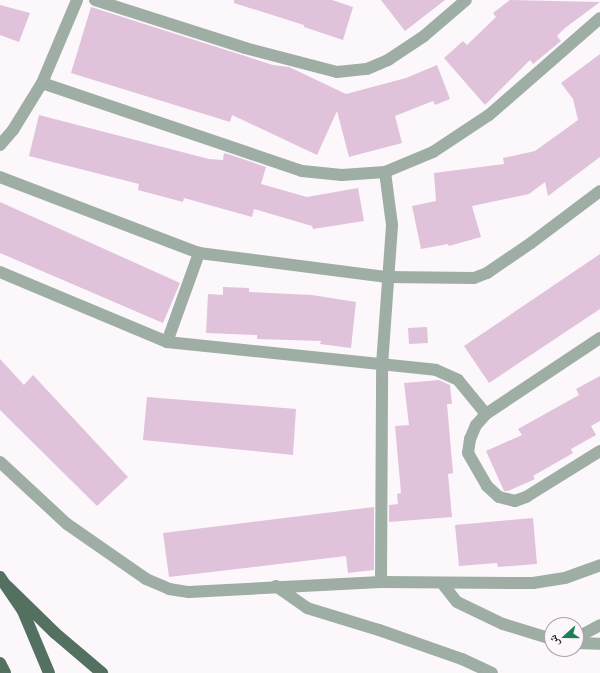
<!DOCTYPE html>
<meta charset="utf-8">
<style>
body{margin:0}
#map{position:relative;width:600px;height:673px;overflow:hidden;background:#fcf7fb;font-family:"Open Sans","Noto Naskh Arabic",sans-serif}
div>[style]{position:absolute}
.building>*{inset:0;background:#e0c2db}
.minor>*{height:12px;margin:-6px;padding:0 6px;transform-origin:6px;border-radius:6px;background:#9eaea5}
.major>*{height:12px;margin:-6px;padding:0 6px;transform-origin:6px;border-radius:6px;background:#547061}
span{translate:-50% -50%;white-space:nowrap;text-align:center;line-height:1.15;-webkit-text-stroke:3.5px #fcf7fb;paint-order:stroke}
.north{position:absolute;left:544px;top:617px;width:40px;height:40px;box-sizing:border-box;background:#fcf7fb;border:1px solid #aaa3a9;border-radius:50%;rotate:249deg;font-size:11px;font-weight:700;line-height:16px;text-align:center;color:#2f252d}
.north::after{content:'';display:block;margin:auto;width:14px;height:18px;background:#1c7f58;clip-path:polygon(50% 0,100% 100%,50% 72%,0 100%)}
</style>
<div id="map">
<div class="building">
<div style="clip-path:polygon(234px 0,332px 0,353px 7px,343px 40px,304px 27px,304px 25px,234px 3px)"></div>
<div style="clip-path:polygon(381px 0,445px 0,405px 31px)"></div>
<div style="clip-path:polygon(510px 0,600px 2px,565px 28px,557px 36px,561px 41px,533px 64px,530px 60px,485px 105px,444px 58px,463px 41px,467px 45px,496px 17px,493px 13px)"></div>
<div style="clip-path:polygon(0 5px,30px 13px,19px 42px,0 35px)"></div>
<div style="clip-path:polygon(91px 7px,273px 65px,289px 67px,346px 94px,406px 78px,437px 65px,450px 99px,435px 105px,433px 101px,395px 116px,402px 143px,349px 157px,337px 111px,317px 155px,232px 115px,230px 122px,71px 73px)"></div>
<div style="clip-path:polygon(600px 54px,600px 157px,548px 196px,545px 182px,529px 194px,472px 206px,481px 237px,449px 246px,448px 244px,421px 249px,412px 206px,436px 201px,434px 173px,504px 164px,503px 158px,535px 151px,578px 120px,573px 99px,561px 83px)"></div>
<div style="clip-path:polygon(39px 115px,209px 159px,223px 160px,224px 153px,231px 155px,266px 167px,261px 184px,307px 197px,358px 188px,364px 221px,313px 229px,312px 226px,254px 209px,252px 217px,184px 198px,183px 202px,138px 190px,139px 184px,29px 156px)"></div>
<div style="clip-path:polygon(0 202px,180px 283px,163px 323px,0 253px)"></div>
<div style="clip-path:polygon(600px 254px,600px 309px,489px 383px,464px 346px)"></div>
<div style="clip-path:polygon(223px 287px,249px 288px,249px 292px,312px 295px,356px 302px,351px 348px,320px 344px,321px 341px,257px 339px,257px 335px,206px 333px,208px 294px,223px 295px)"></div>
<div style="clip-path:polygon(427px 327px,428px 343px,409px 344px,408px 328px)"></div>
<div style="clip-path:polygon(0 359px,24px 385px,33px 375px,128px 477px,97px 506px,0 410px)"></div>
<div style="clip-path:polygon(600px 376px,600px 421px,591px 426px,596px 435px,571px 449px,573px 453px,533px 476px,535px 479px,508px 491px,504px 491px,486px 451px,522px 435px,518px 429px,579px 395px,576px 389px)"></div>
<div style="clip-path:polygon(439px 380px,450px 385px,452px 404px,447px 404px,453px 473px,448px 474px,452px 517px,389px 522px,389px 505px,398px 504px,397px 494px,401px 493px,395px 426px,409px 425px,404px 383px)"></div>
<div style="clip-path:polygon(147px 397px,296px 409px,293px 455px,143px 440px)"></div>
<div style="clip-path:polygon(374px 507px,374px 570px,348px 573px,346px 556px,169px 577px,163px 533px)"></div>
<div style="clip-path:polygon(533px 518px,537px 564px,498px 567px,497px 563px,459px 566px,455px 525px)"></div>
</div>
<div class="minor">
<div style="left:95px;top:0;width:157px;rotate:17.7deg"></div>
<div style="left:245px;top:48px;width:95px;rotate:14.6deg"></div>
<div style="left:337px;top:72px;width:30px;rotate:-6deg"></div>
<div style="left:367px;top:69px;width:23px;rotate:-23deg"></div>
<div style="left:388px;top:60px;width:43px;rotate:-33.7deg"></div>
<div style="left:424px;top:36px;width:55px;rotate:-40.6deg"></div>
<div style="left:42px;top:83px;width:274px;rotate:18.7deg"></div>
<div style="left:302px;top:171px;width:40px;rotate:5.7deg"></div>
<div style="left:342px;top:175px;width:43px;rotate:-4deg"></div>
<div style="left:385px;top:172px;width:52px;rotate:-22.6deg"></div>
<div style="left:433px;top:152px;width:67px;rotate:-33.5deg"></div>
<div style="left:489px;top:115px;width:147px;rotate:-41.1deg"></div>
<div style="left:0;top:145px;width:20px;rotate:-49deg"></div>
<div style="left:13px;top:130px;width:55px;rotate:-58.3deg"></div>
<div style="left:42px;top:83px;width:90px;rotate:-67.1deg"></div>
<div style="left:0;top:177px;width:213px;rotate:20.9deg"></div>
<div style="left:199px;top:253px;width:190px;rotate:7.3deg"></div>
<div style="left:387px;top:277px;width:87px;rotate:0.7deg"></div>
<div style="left:474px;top:278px;width:14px;rotate:-21deg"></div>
<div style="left:487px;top:273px;width:53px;rotate:-34.3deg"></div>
<div style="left:531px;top:243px;width:86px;rotate:-37deg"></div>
<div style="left:0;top:272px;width:181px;rotate:22.7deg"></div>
<div style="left:167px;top:342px;width:270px;rotate:5.9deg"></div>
<div style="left:436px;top:370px;width:24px;rotate:24deg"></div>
<div style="left:458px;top:380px;width:44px;rotate:50.5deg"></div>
<div style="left:486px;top:414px;width:137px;rotate:-33.7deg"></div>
<div style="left:167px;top:342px;width:95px;rotate:-70.2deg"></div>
<div style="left:486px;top:414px;width:15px;rotate:132deg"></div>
<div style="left:476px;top:425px;width:15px;rotate:113deg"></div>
<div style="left:470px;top:439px;width:14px;rotate:98deg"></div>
<div style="left:468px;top:453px;width:38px;rotate:60deg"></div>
<div style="left:487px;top:486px;width:16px;rotate:43deg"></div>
<div style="left:499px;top:497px;width:16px;rotate:14deg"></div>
<div style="left:515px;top:501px;width:12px;rotate:-20deg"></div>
<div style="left:526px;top:497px;width:87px;rotate:-31.9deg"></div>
<div style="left:0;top:462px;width:91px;rotate:42.8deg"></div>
<div style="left:67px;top:524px;width:96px;rotate:34.8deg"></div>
<div style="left:146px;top:579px;width:25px;rotate:23deg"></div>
<div style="left:169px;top:589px;width:20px;rotate:9deg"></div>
<div style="left:189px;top:592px;width:192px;rotate:-3deg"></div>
<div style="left:381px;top:582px;width:152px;rotate:0.4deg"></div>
<div style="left:533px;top:583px;width:32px;rotate:-9deg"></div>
<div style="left:565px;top:578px;width:37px;rotate:-20deg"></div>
<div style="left:381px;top:582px;width:217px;rotate:-89.7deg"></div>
<div style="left:382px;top:365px;width:140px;rotate:-85.9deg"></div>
<div style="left:392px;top:225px;width:53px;rotate:-97.5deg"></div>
<div style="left:442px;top:583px;width:24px;rotate:52deg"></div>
<div style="left:457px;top:602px;width:51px;rotate:25.6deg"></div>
<div style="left:503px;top:624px;width:51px;rotate:17deg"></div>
<div style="left:276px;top:586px;width:38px;rotate:35deg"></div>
<div style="left:307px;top:608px;width:75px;rotate:17deg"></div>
<div style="left:379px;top:630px;width:88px;rotate:19.3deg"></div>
<div style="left:462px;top:659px;width:33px;rotate:25deg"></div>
<div style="left:576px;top:638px;width:27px;rotate:-28deg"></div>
<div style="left:576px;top:643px;width:24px;rotate:2deg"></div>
</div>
<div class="major">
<div style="left:0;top:577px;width:41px;rotate:55.9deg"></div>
<div style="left:23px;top:611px;width:67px;rotate:67.2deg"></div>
<div style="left:7px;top:586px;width:67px;rotate:44.4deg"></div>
<div style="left:55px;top:633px;width:62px;rotate:40.4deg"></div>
<div style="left:0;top:663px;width:11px;rotate:63deg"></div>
</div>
<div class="north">ش</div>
</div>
